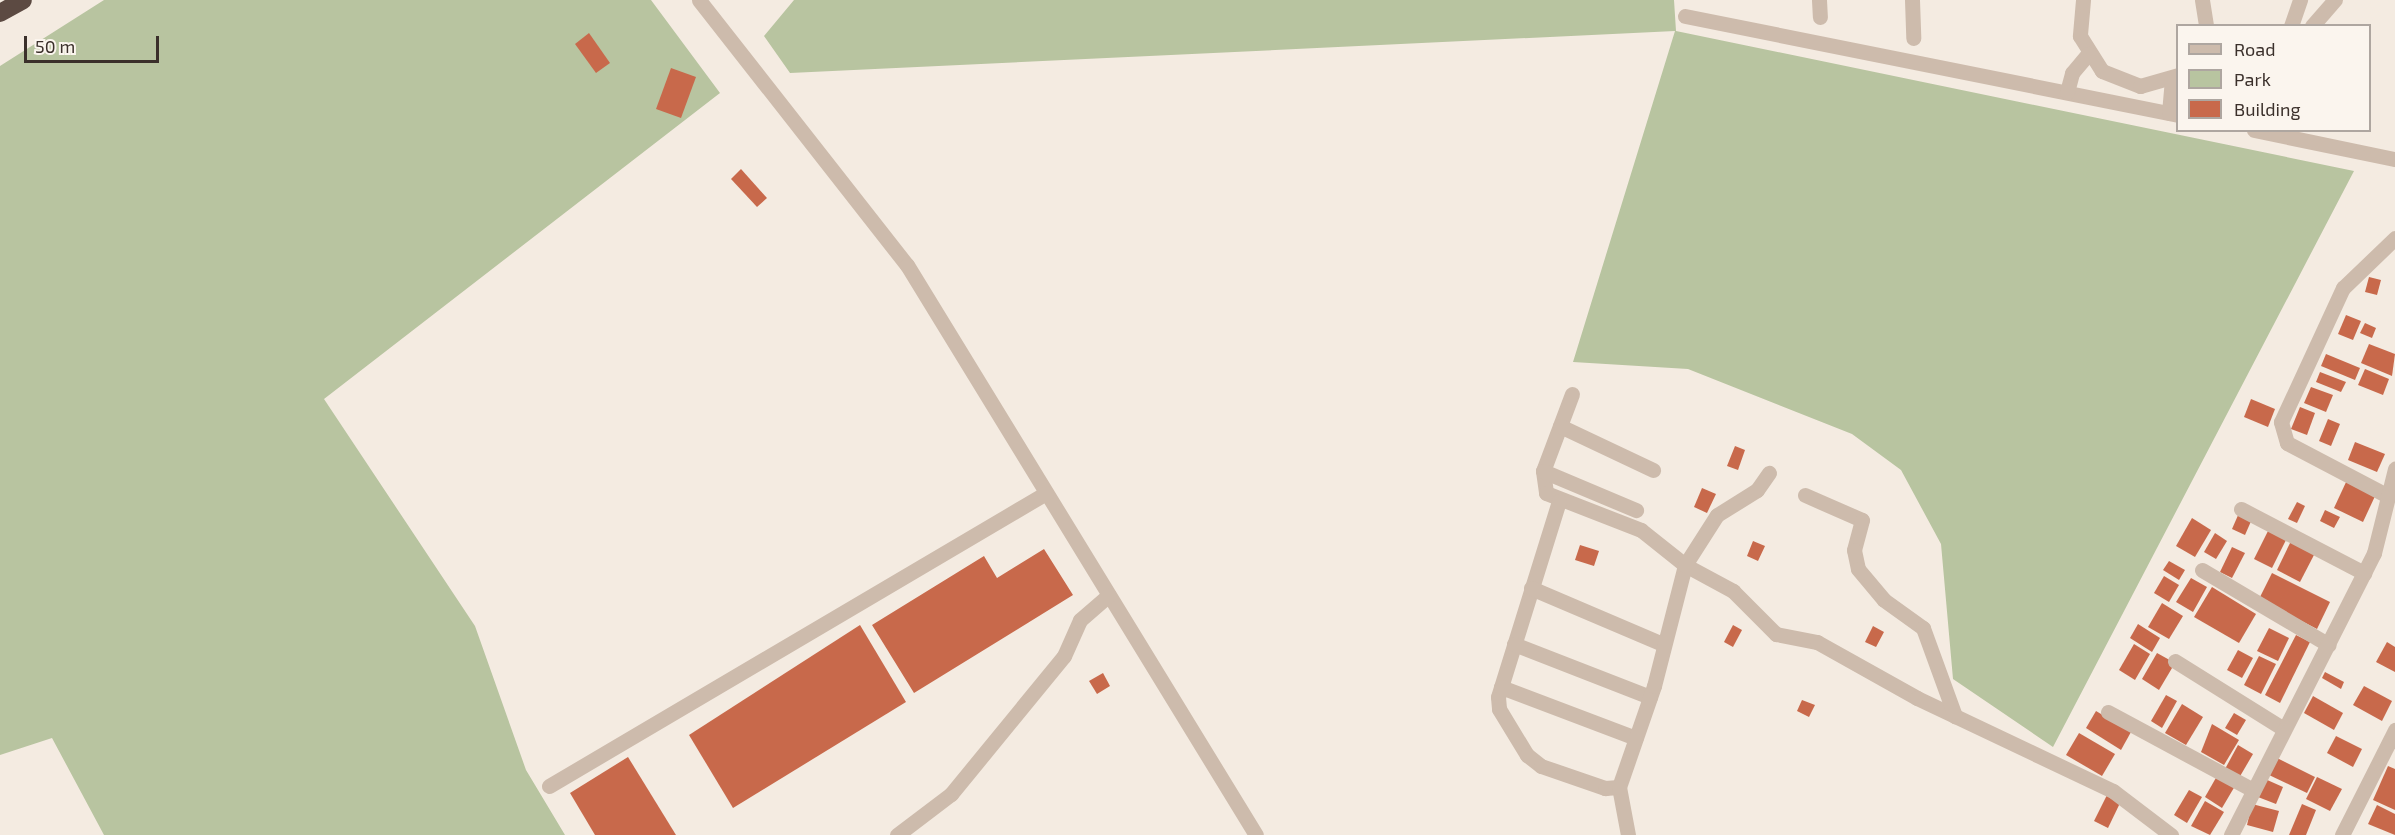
<!DOCTYPE html>
<style>
body{margin:0}
#map{position:relative;width:2395px;height:835px;overflow:hidden;background:#f4ebe1;font-family:"Exo 2",sans-serif}
div>[style]{position:absolute}
.green>*{inset:0;background:#b8c4a0}
.building>*{inset:0;background:#c8694b}
.minor>*{height:15px;margin:-7.5px;padding:0 7.5px;transform-origin:7.5px;border-radius:7.5px;background:#cdbbac}
.highway>*{height:18px;margin:-9px;padding:0 9px;transform-origin:9px;border-radius:9px;background:#5c4a42}
span{translate:-50% -50%;white-space:nowrap;text-align:center;line-height:1.15;-webkit-text-stroke:5px #fbf5ee;paint-order:stroke}
.legend{position:absolute;left:2176px;top:24px;width:195px;height:108px;box-sizing:border-box;background:#fbf5ee;border:2px solid #aea6a0;margin:0;padding:8px 10px;list-style:none;font-size:18px;color:#3b302b}
.legend li{display:flex;align-items:center;gap:12px;height:30px}
.legend b{width:30px;border:2px solid #aea6a0}
.scale{position:absolute;left:24px;top:36px;width:135px;height:27px;box-sizing:border-box;border:3px solid #3b302b;border-top:0;padding-left:8px;font-size:18px;line-height:21px;white-space:nowrap;color:#3b302b;-webkit-text-stroke:4px #fbf5ee;paint-order:stroke}
</style>
<div id="map">
<div class="green">
<div style="clip-path:polygon(104px 0,651px 0,720px 93px,324px 399px,475px 626px,526px 770px,565px 835px,104px 835px,52px 738px,0 755px,0 66px)"></div>
<div style="clip-path:polygon(794px 0,1674px 0,1676px 31px,2354px 171px,2053px 747px,1953px 679px,1941px 544px,1901px 470px,1852px 434px,1688px 369px,1573px 362px,1675px 31px,790px 73px,764px 36px)"></div>
</div>
<div class="building">
<div style="clip-path:polygon(589px 33px,610px 63px,596px 73px,575px 44px)"></div>
<div style="clip-path:polygon(671px 68px,696px 77px,681px 118px,656px 109px)"></div>
<div style="clip-path:polygon(741px 169px,767px 198px,757px 207px,731px 179px)"></div>
<div style="clip-path:polygon(2369px 277px,2381px 280px,2377px 295px,2365px 292px)"></div>
<div style="clip-path:polygon(2346px 315px,2361px 321px,2353px 340px,2338px 334px)"></div>
<div style="clip-path:polygon(2365px 323px,2376px 328px,2372px 338px,2360px 333px)"></div>
<div style="clip-path:polygon(2369px 344px,2395px 354px,2392px 376px,2361px 363px)"></div>
<div style="clip-path:polygon(2326px 354px,2360px 368px,2355px 380px,2321px 366px)"></div>
<div style="clip-path:polygon(2365px 369px,2389px 379px,2383px 395px,2358px 385px)"></div>
<div style="clip-path:polygon(2320px 372px,2346px 382px,2341px 392px,2316px 382px)"></div>
<div style="clip-path:polygon(2311px 387px,2333px 395px,2326px 412px,2304px 403px)"></div>
<div style="clip-path:polygon(2251px 399px,2275px 409px,2268px 427px,2244px 417px)"></div>
<div style="clip-path:polygon(2300px 407px,2315px 413px,2307px 435px,2291px 429px)"></div>
<div style="clip-path:polygon(2328px 419px,2340px 424px,2331px 446px,2319px 441px)"></div>
<div style="clip-path:polygon(2355px 442px,2385px 454px,2377px 472px,2348px 460px)"></div>
<div style="clip-path:polygon(1735px 446px,1745px 450px,1738px 470px,1727px 466px)"></div>
<div style="clip-path:polygon(2347px 480px,2376px 494px,2363px 522px,2334px 508px)"></div>
<div style="clip-path:polygon(1702px 488px,1716px 494px,1707px 513px,1694px 507px)"></div>
<div style="clip-path:polygon(2297px 502px,2305px 506px,2297px 523px,2288px 519px)"></div>
<div style="clip-path:polygon(2325px 510px,2340px 517px,2334px 528px,2320px 521px)"></div>
<div style="clip-path:polygon(2239px 513px,2252px 519px,2245px 535px,2232px 529px)"></div>
<div style="clip-path:polygon(2192px 518px,2211px 530px,2195px 557px,2176px 546px)"></div>
<div style="clip-path:polygon(2268px 531px,2286px 540px,2272px 568px,2254px 559px)"></div>
<div style="clip-path:polygon(2215px 533px,2227px 541px,2216px 559px,2204px 552px)"></div>
<div style="clip-path:polygon(1753px 541px,1765px 546px,1758px 561px,1747px 556px)"></div>
<div style="clip-path:polygon(2291px 541px,2315px 553px,2300px 582px,2277px 570px)"></div>
<div style="clip-path:polygon(1580px 545px,1599px 551px,1594px 566px,1575px 560px)"></div>
<div style="clip-path:polygon(2232px 547px,2245px 553px,2232px 578px,2220px 572px)"></div>
<div style="clip-path:polygon(1044px 549px,1073px 595px,914px 693px,872px 625px,984px 556px,997px 578px)"></div>
<div style="clip-path:polygon(2169px 561px,2185px 570px,2179px 580px,2163px 570px)"></div>
<div style="clip-path:polygon(2272px 573px,2330px 602px,2317px 629px,2259px 599px)"></div>
<div style="clip-path:polygon(2164px 576px,2179px 585px,2169px 602px,2154px 593px)"></div>
<div style="clip-path:polygon(2191px 578px,2207px 587px,2193px 612px,2176px 602px)"></div>
<div style="clip-path:polygon(2212px 587px,2256px 614px,2239px 643px,2194px 617px)"></div>
<div style="clip-path:polygon(2162px 603px,2183px 616px,2169px 639px,2148px 627px)"></div>
<div style="clip-path:polygon(2138px 624px,2160px 638px,2152px 652px,2130px 638px)"></div>
<div style="clip-path:polygon(860px 625px,906px 702px,733px 808px,689px 735px)"></div>
<div style="clip-path:polygon(1733px 625px,1742px 630px,1733px 647px,1724px 642px)"></div>
<div style="clip-path:polygon(1873px 626px,1884px 632px,1876px 647px,1865px 642px)"></div>
<div style="clip-path:polygon(2269px 628px,2289px 638px,2278px 661px,2257px 651px)"></div>
<div style="clip-path:polygon(2296px 635px,2310px 642px,2280px 703px,2265px 695px)"></div>
<div style="clip-path:polygon(2387px 642px,2395px 647px,2395px 672px,2376px 662px)"></div>
<div style="clip-path:polygon(2134px 644px,2150px 654px,2135px 680px,2119px 670px)"></div>
<div style="clip-path:polygon(2238px 650px,2253px 658px,2242px 678px,2227px 670px)"></div>
<div style="clip-path:polygon(2157px 653px,2175px 663px,2159px 690px,2142px 679px)"></div>
<div style="clip-path:polygon(2259px 656px,2276px 664px,2261px 694px,2244px 685px)"></div>
<div style="clip-path:polygon(2325px 672px,2344px 682px,2341px 689px,2322px 678px)"></div>
<div style="clip-path:polygon(1103px 673px,1110px 686px,1097px 694px,1089px 681px)"></div>
<div style="clip-path:polygon(2364px 686px,2392px 701px,2382px 721px,2353px 705px)"></div>
<div style="clip-path:polygon(2166px 695px,2177px 701px,2162px 728px,2151px 721px)"></div>
<div style="clip-path:polygon(2313px 696px,2343px 713px,2334px 730px,2304px 713px)"></div>
<div style="clip-path:polygon(1802px 700px,1815px 705px,1809px 717px,1797px 711px)"></div>
<div style="clip-path:polygon(2182px 704px,2203px 717px,2186px 745px,2165px 733px)"></div>
<div style="clip-path:polygon(2096px 711px,2131px 732px,2121px 750px,2086px 728px)"></div>
<div style="clip-path:polygon(2234px 713px,2246px 720px,2237px 735px,2225px 728px)"></div>
<div style="clip-path:polygon(2212px 724px,2239px 740px,2224px 765px,2201px 752px)"></div>
<div style="clip-path:polygon(2079px 733px,2115px 754px,2102px 776px,2066px 755px)"></div>
<div style="clip-path:polygon(2336px 736px,2362px 749px,2353px 767px,2327px 753px)"></div>
<div style="clip-path:polygon(2238px 745px,2253px 754px,2239px 778px,2225px 769px)"></div>
<div style="clip-path:polygon(628px 757px,676px 835px,595px 835px,570px 793px)"></div>
<div style="clip-path:polygon(2277px 758px,2315px 777px,2307px 793px,2269px 775px)"></div>
<div style="clip-path:polygon(2388px 766px,2395px 769px,2395px 810px,2373px 800px)"></div>
<div style="clip-path:polygon(2217px 776px,2235px 786px,2222px 808px,2205px 797px)"></div>
<div style="clip-path:polygon(2317px 777px,2342px 789px,2330px 811px,2306px 799px)"></div>
<div style="clip-path:polygon(2265px 779px,2283px 787px,2276px 804px,2258px 797px)"></div>
<div style="clip-path:polygon(2189px 790px,2202px 797px,2187px 823px,2174px 815px)"></div>
<div style="clip-path:polygon(2107px 795px,2121px 801px,2108px 828px,2094px 821px)"></div>
<div style="clip-path:polygon(2205px 801px,2224px 812px,2210px 835px,2191px 826px)"></div>
<div style="clip-path:polygon(2252px 804px,2279px 811px,2273px 832px,2247px 825px)"></div>
<div style="clip-path:polygon(2302px 804px,2316px 810px,2306px 835px,2289px 835px)"></div>
<div style="clip-path:polygon(2377px 805px,2395px 814px,2395px 835px,2368px 824px)"></div>
</div>
<div class="minor">
<div style="left:699px;top:0;width:337px;rotate:51.9deg"></div>
<div style="left:907px;top:265px;width:668px;rotate:58.52deg"></div>
<div style="left:1819px;top:0;width:17px;rotate:87deg"></div>
<div style="left:1912px;top:0;width:38px;rotate:88deg"></div>
<div style="left:2083px;top:0;width:36px;rotate:95deg"></div>
<div style="left:2080px;top:36px;width:41px;rotate:57.8deg"></div>
<div style="left:2102px;top:71px;width:41px;rotate:21.5deg"></div>
<div style="left:2140px;top:86px;width:40px;rotate:-16deg"></div>
<div style="left:2202px;top:0;width:26px;rotate:81deg"></div>
<div style="left:1685px;top:16px;width:503px;rotate:11.35deg"></div>
<div style="left:2291px;top:26px;width:28px;rotate:-71deg"></div>
<div style="left:2312px;top:26px;width:35px;rotate:-49deg"></div>
<div style="left:2067px;top:92px;width:20px;rotate:-75deg"></div>
<div style="left:2072px;top:73px;width:25px;rotate:-50deg"></div>
<div style="left:2169px;top:113px;width:35px;rotate:-85deg"></div>
<div style="left:2254px;top:130px;width:143px;rotate:11.7deg"></div>
<div style="left:1572px;top:394px;width:82px;rotate:110.6deg"></div>
<div style="left:1543px;top:471px;width:22px;rotate:82deg"></div>
<div style="left:1546px;top:493px;width:102px;rotate:21.3deg"></div>
<div style="left:1641px;top:530px;width:56px;rotate:38.5deg"></div>
<div style="left:1685px;top:565px;width:55px;rotate:28.4deg"></div>
<div style="left:1733px;top:591px;width:61px;rotate:45deg"></div>
<div style="left:1776px;top:634px;width:42px;rotate:11deg"></div>
<div style="left:1817px;top:642px;width:115px;rotate:29.2deg"></div>
<div style="left:1917px;top:698px;width:217px;rotate:25.4deg"></div>
<div style="left:2113px;top:791px;width:73px;rotate:37.2deg"></div>
<div style="left:1560px;top:426px;width:103px;rotate:25.3deg"></div>
<div style="left:1543px;top:471px;width:101px;rotate:22.8deg"></div>
<div style="left:1805px;top:495px;width:62px;rotate:23.7deg"></div>
<div style="left:1862px;top:520px;width:31px;rotate:105deg"></div>
<div style="left:1854px;top:550px;width:19px;rotate:78deg"></div>
<div style="left:1858px;top:569px;width:40px;rotate:50deg"></div>
<div style="left:1884px;top:600px;width:48px;rotate:35.7deg"></div>
<div style="left:1923px;top:628px;width:94px;rotate:70deg"></div>
<div style="left:2388px;top:496px;width:114px;rotate:-152.3deg"></div>
<div style="left:2287px;top:443px;width:22px;rotate:-106deg"></div>
<div style="left:2281px;top:422px;width:148px;rotate:-65.2deg"></div>
<div style="left:2343px;top:288px;width:72px;rotate:-43.9deg"></div>
<div style="left:1559px;top:501px;width:205px;rotate:107.3deg"></div>
<div style="left:1498px;top:697px;width:12px;rotate:85deg"></div>
<div style="left:1499px;top:709px;width:54px;rotate:58.7deg"></div>
<div style="left:1527px;top:755px;width:18px;rotate:38deg"></div>
<div style="left:1541px;top:766px;width:68px;rotate:19deg"></div>
<div style="left:1605px;top:788px;width:14px;rotate:-4deg"></div>
<div style="left:2241px;top:509px;width:139px;rotate:27.5deg"></div>
<div style="left:2202px;top:570px;width:147px;rotate:30.6deg"></div>
<div style="left:1531px;top:588px;width:142px;rotate:23.1deg"></div>
<div style="left:1514px;top:644px;width:146px;rotate:21.3deg"></div>
<div style="left:2175px;top:661px;width:128px;rotate:32deg"></div>
<div style="left:1501px;top:687px;width:144px;rotate:20.7deg"></div>
<div style="left:2108px;top:712px;width:165px;rotate:28.3deg"></div>
<div style="left:549px;top:786px;width:577px;rotate:-30.52deg"></div>
<div style="left:897px;top:835px;width:68px;rotate:-37.2deg"></div>
<div style="left:951px;top:794px;width:178px;rotate:-50.7deg"></div>
<div style="left:1064px;top:656px;width:39px;rotate:-66deg"></div>
<div style="left:1080px;top:620px;width:38px;rotate:-41deg"></div>
<div style="left:1628px;top:835px;width:49px;rotate:-100.6deg"></div>
<div style="left:1619px;top:787px;width:107px;rotate:-70.9deg"></div>
<div style="left:1654px;top:686px;width:125px;rotate:-75.6deg"></div>
<div style="left:1685px;top:565px;width:59px;rotate:-57.4deg"></div>
<div style="left:1717px;top:515px;width:47px;rotate:-32deg"></div>
<div style="left:1757px;top:490px;width:21px;rotate:-55deg"></div>
<div style="left:2231px;top:835px;width:316px;rotate:-63.1deg"></div>
<div style="left:2374px;top:553px;width:87px;rotate:-76deg"></div>
<div style="left:2342px;top:835px;width:118px;rotate:-63.2deg"></div>
</div>
<div class="highway">
<div style="left:0;top:13px;width:26px;rotate:-29deg"></div>
</div>
<ul class="legend">
<li><b style="height:8px;background:#cdbbac"></b>Road</li>
<li><b style="height:16px;background:#b8c4a0"></b>Park</li>
<li><b style="height:16px;background:#c8694b"></b>Building</li>
</ul>
<div class="scale">50 m</div>
</div>
